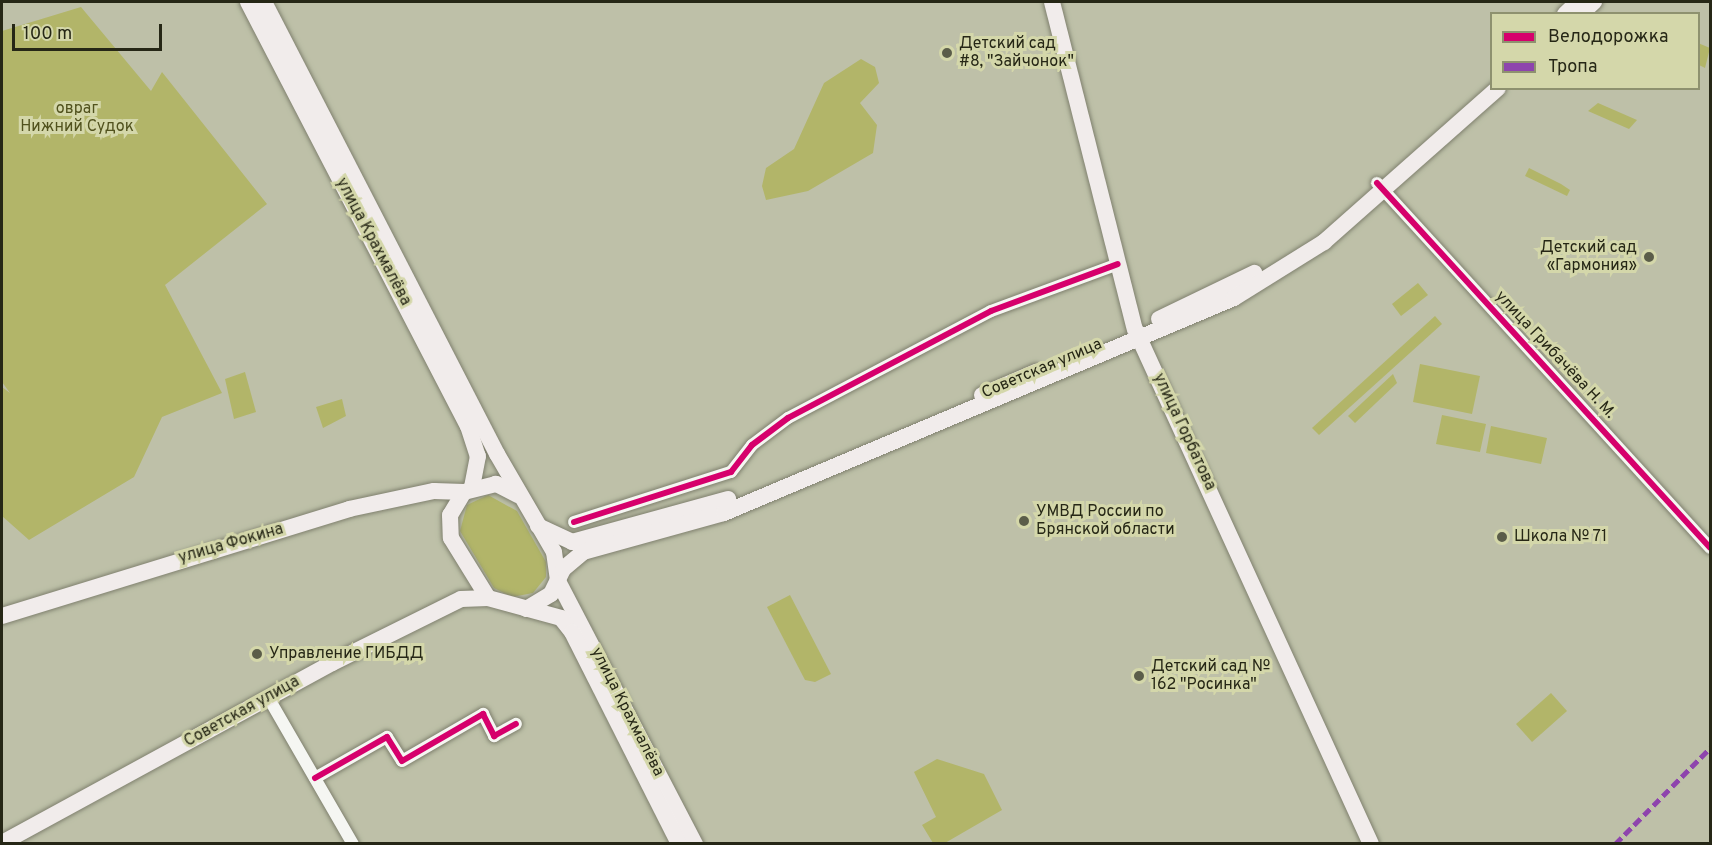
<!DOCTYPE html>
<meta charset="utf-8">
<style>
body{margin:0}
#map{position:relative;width:1712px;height:845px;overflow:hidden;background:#bec0a8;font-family:Overpass,sans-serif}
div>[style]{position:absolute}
.green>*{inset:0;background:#b2b569}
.roads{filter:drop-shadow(0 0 2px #7f806e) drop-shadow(0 0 2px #7f806e)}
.minor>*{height:12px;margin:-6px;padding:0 6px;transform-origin:6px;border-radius:6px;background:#f5f6f2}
.secondary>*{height:16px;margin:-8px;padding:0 8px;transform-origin:8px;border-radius:8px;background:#f1eceb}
.quiet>*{height:4.5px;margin-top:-2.25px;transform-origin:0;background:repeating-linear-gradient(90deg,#8e44ad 0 9px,transparent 0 13.5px)}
.cycleway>*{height:6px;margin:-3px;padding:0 3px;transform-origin:3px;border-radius:3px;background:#d6006c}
.dots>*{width:16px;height:16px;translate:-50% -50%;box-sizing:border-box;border:3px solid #d4d7aa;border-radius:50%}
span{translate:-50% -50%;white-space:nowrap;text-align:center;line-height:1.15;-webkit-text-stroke:6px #d4d7aa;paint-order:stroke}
.poi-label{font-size:16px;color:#262716}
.left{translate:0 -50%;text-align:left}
.right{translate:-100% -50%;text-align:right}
.park-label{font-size:16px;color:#51521e}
.street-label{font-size:16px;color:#262716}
.frame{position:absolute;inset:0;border:3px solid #262716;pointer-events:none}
.legend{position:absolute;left:1490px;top:12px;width:210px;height:78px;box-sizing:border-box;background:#d4d7aa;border:2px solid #8e916f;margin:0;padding:8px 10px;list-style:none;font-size:18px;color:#262716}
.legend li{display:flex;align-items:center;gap:12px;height:30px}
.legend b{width:30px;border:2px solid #8e916f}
.scale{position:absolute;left:12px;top:24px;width:150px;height:27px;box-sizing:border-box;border:3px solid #262716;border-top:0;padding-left:8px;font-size:18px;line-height:21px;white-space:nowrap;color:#262716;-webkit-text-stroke:4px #d4d7aa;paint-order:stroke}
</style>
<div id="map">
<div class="green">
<div style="clip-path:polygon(81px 7px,151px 91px,162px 72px,267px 204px,165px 285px,222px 393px,162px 417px,134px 477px,29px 540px,2px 516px,2px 387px,10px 393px,2px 382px,2px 31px)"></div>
<div style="clip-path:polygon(1698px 43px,1710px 48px,1705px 68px,1699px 65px)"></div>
<div style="clip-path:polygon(861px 59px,875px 67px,879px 83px,860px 103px,877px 125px,873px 153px,808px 191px,766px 200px,762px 186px,766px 168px,794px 149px,824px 83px)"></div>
<div style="clip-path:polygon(1598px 103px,1637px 120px,1629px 129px,1588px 111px)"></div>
<div style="clip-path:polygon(1529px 168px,1561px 184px,1570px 190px,1567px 196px,1525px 176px)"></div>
<div style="clip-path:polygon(1418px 283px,1428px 295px,1401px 316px,1392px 304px)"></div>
<div style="clip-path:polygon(1435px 316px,1442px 324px,1319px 435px,1312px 428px)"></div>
<div style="clip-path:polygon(1420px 364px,1480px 376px,1472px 414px,1413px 402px)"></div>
<div style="clip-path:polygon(245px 372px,256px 412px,234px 419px,225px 379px)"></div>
<div style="clip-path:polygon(1393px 374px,1397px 383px,1355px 423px,1348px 416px)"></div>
<div style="clip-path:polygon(342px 399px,346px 416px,323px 428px,316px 407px)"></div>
<div style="clip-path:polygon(1442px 415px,1486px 424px,1480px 452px,1436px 444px)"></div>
<div style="clip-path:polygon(1491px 426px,1547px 438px,1541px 464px,1486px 453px)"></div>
<div style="clip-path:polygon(488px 495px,517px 511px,546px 562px,546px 577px,533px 593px,512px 597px,494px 588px,460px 531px,467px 505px)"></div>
<div style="clip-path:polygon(790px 595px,831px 674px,815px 682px,805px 680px,767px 607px)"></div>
<div style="clip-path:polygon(1551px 693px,1567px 711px,1532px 742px,1516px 724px)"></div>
<div style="clip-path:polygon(937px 759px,984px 774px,1002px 810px,945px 843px,933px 843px,922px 825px,936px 817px,914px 772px)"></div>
</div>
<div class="roads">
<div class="minor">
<div style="left:1377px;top:183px;width:494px;rotate:47.6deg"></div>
<div style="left:574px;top:522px;width:165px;rotate:-17.7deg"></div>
<div style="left:731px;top:472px;width:34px;rotate:-52deg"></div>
<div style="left:752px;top:445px;width:45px;rotate:-36.9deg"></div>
<div style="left:788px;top:418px;width:229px;rotate:-27.8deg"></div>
<div style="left:991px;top:311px;width:135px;rotate:-20.3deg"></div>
<div style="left:268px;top:697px;width:170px;rotate:60deg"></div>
<div style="left:315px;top:778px;width:83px;rotate:-29.7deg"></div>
<div style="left:387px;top:737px;width:28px;rotate:58deg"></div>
<div style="left:402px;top:761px;width:94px;rotate:-30.1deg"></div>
<div style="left:483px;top:714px;width:25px;rotate:63deg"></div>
<div style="left:494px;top:736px;width:25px;rotate:-29deg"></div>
</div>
<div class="secondary">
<div style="left:248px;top:2px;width:478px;rotate:62.6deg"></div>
<div style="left:468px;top:426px;width:32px;rotate:72deg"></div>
<div style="left:478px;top:456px;width:32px;rotate:101deg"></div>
<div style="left:264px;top:2px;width:509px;rotate:62.73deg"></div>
<div style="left:497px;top:454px;width:113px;rotate:59.8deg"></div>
<div style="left:554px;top:552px;width:29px;rotate:82deg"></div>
<div style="left:558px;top:581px;width:297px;rotate:62.5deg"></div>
<div style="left:1052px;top:2px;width:337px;rotate:75.8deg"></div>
<div style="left:1135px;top:329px;width:566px;rotate:65.38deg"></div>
<div style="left:1565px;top:14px;width:18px;rotate:-43deg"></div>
<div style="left:1581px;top:14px;width:18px;rotate:-43deg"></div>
<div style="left:1159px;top:319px;width:106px;rotate:-25.8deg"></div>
<div style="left:982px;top:395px;width:59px;rotate:-23.1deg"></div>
<div style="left:518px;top:495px;width:25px;rotate:-153deg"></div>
<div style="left:496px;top:484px;width:33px;rotate:166deg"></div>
<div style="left:464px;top:492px;width:27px;rotate:121deg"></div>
<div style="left:450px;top:515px;width:23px;rotate:88deg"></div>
<div style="left:451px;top:538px;width:70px;rotate:58.3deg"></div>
<div style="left:488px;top:598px;width:76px;rotate:15.3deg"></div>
<div style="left:561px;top:618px;width:18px;rotate:52deg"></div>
<div style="left:572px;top:632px;width:237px;rotate:63.2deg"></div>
<div style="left:538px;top:526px;width:38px;rotate:25deg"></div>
<div style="left:572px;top:542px;width:162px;rotate:-15.4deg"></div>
<div style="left:526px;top:609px;width:29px;rotate:-31deg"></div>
<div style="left:551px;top:594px;width:28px;rotate:-64deg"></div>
<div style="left:563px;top:569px;width:26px;rotate:-40deg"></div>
<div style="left:583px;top:552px;width:146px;rotate:-15.5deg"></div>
<div style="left:724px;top:513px;width:553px;rotate:-22.86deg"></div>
<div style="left:1234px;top:298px;width:106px;rotate:-31.9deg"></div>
<div style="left:1324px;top:242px;width:232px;rotate:-41.5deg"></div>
<div style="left:2px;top:616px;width:363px;rotate:-17.1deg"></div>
<div style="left:349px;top:509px;width:87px;rotate:-12deg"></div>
<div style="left:434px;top:491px;width:30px;rotate:2deg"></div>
<div style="left:2px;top:843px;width:376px;rotate:-28.6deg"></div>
<div style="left:332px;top:663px;width:144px;rotate:-26.4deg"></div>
<div style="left:461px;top:599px;width:27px;rotate:-2deg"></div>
</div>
</div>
<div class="quiet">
<div style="left:1615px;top:844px;width:135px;rotate:-45.3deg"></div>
</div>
<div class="cycleway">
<div style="left:1377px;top:183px;width:494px;rotate:47.6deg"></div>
<div style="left:574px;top:522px;width:165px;rotate:-17.7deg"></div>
<div style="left:731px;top:472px;width:34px;rotate:-52deg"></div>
<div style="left:752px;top:445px;width:45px;rotate:-36.9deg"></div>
<div style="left:788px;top:418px;width:229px;rotate:-27.8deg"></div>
<div style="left:991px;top:311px;width:135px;rotate:-20.3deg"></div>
<div style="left:315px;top:778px;width:83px;rotate:-29.7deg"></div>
<div style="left:387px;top:737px;width:28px;rotate:58deg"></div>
<div style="left:402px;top:761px;width:94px;rotate:-30.1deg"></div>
<div style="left:483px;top:714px;width:25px;rotate:63deg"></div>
<div style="left:494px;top:736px;width:25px;rotate:-29deg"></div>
</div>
<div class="dots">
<div style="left:947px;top:53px;background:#5b5d49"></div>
<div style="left:1649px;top:257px;background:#5b5d49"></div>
<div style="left:1024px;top:521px;background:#5b5d49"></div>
<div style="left:1502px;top:537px;background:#5b5d49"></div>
<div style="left:257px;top:654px;background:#5b5d49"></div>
<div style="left:1139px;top:676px;background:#5b5d49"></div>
</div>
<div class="poi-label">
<span class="left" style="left:959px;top:53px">Детский сад<br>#8, "Зайчонок"</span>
<span class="right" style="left:1637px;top:257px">Детский сад<br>«Гармония»</span>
<span class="left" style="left:1036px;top:521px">УМВД России по<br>Брянской области</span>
<span class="left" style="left:1514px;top:537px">Школа № 71</span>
<span class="left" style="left:269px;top:654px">Управление ГИБДД</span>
<span class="left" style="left:1151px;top:676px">Детский сад №<br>162 "Росинка"</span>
</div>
<div class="park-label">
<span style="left:77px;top:118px">овраг<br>Нижний Судок</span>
</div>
<div class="street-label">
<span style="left:373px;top:242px;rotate:62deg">улица Крахмалёва</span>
<span style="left:1555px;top:355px;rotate:47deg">улица Грибачёва Н. М.</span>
<span style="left:1042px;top:369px;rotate:-23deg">Советская улица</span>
<span style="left:1184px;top:432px;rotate:65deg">улица Горбатова</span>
<span style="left:231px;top:544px;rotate:-16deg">улица Фокина</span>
<span style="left:242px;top:712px;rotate:-29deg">Советская улица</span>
<span style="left:627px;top:712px;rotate:63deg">улица Крахмалёва</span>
</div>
<div class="frame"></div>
<ul class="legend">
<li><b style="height:8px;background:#d6006c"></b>Велодорожка</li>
<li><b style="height:8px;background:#8e44ad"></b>Тропа</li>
</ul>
<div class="scale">100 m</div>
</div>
